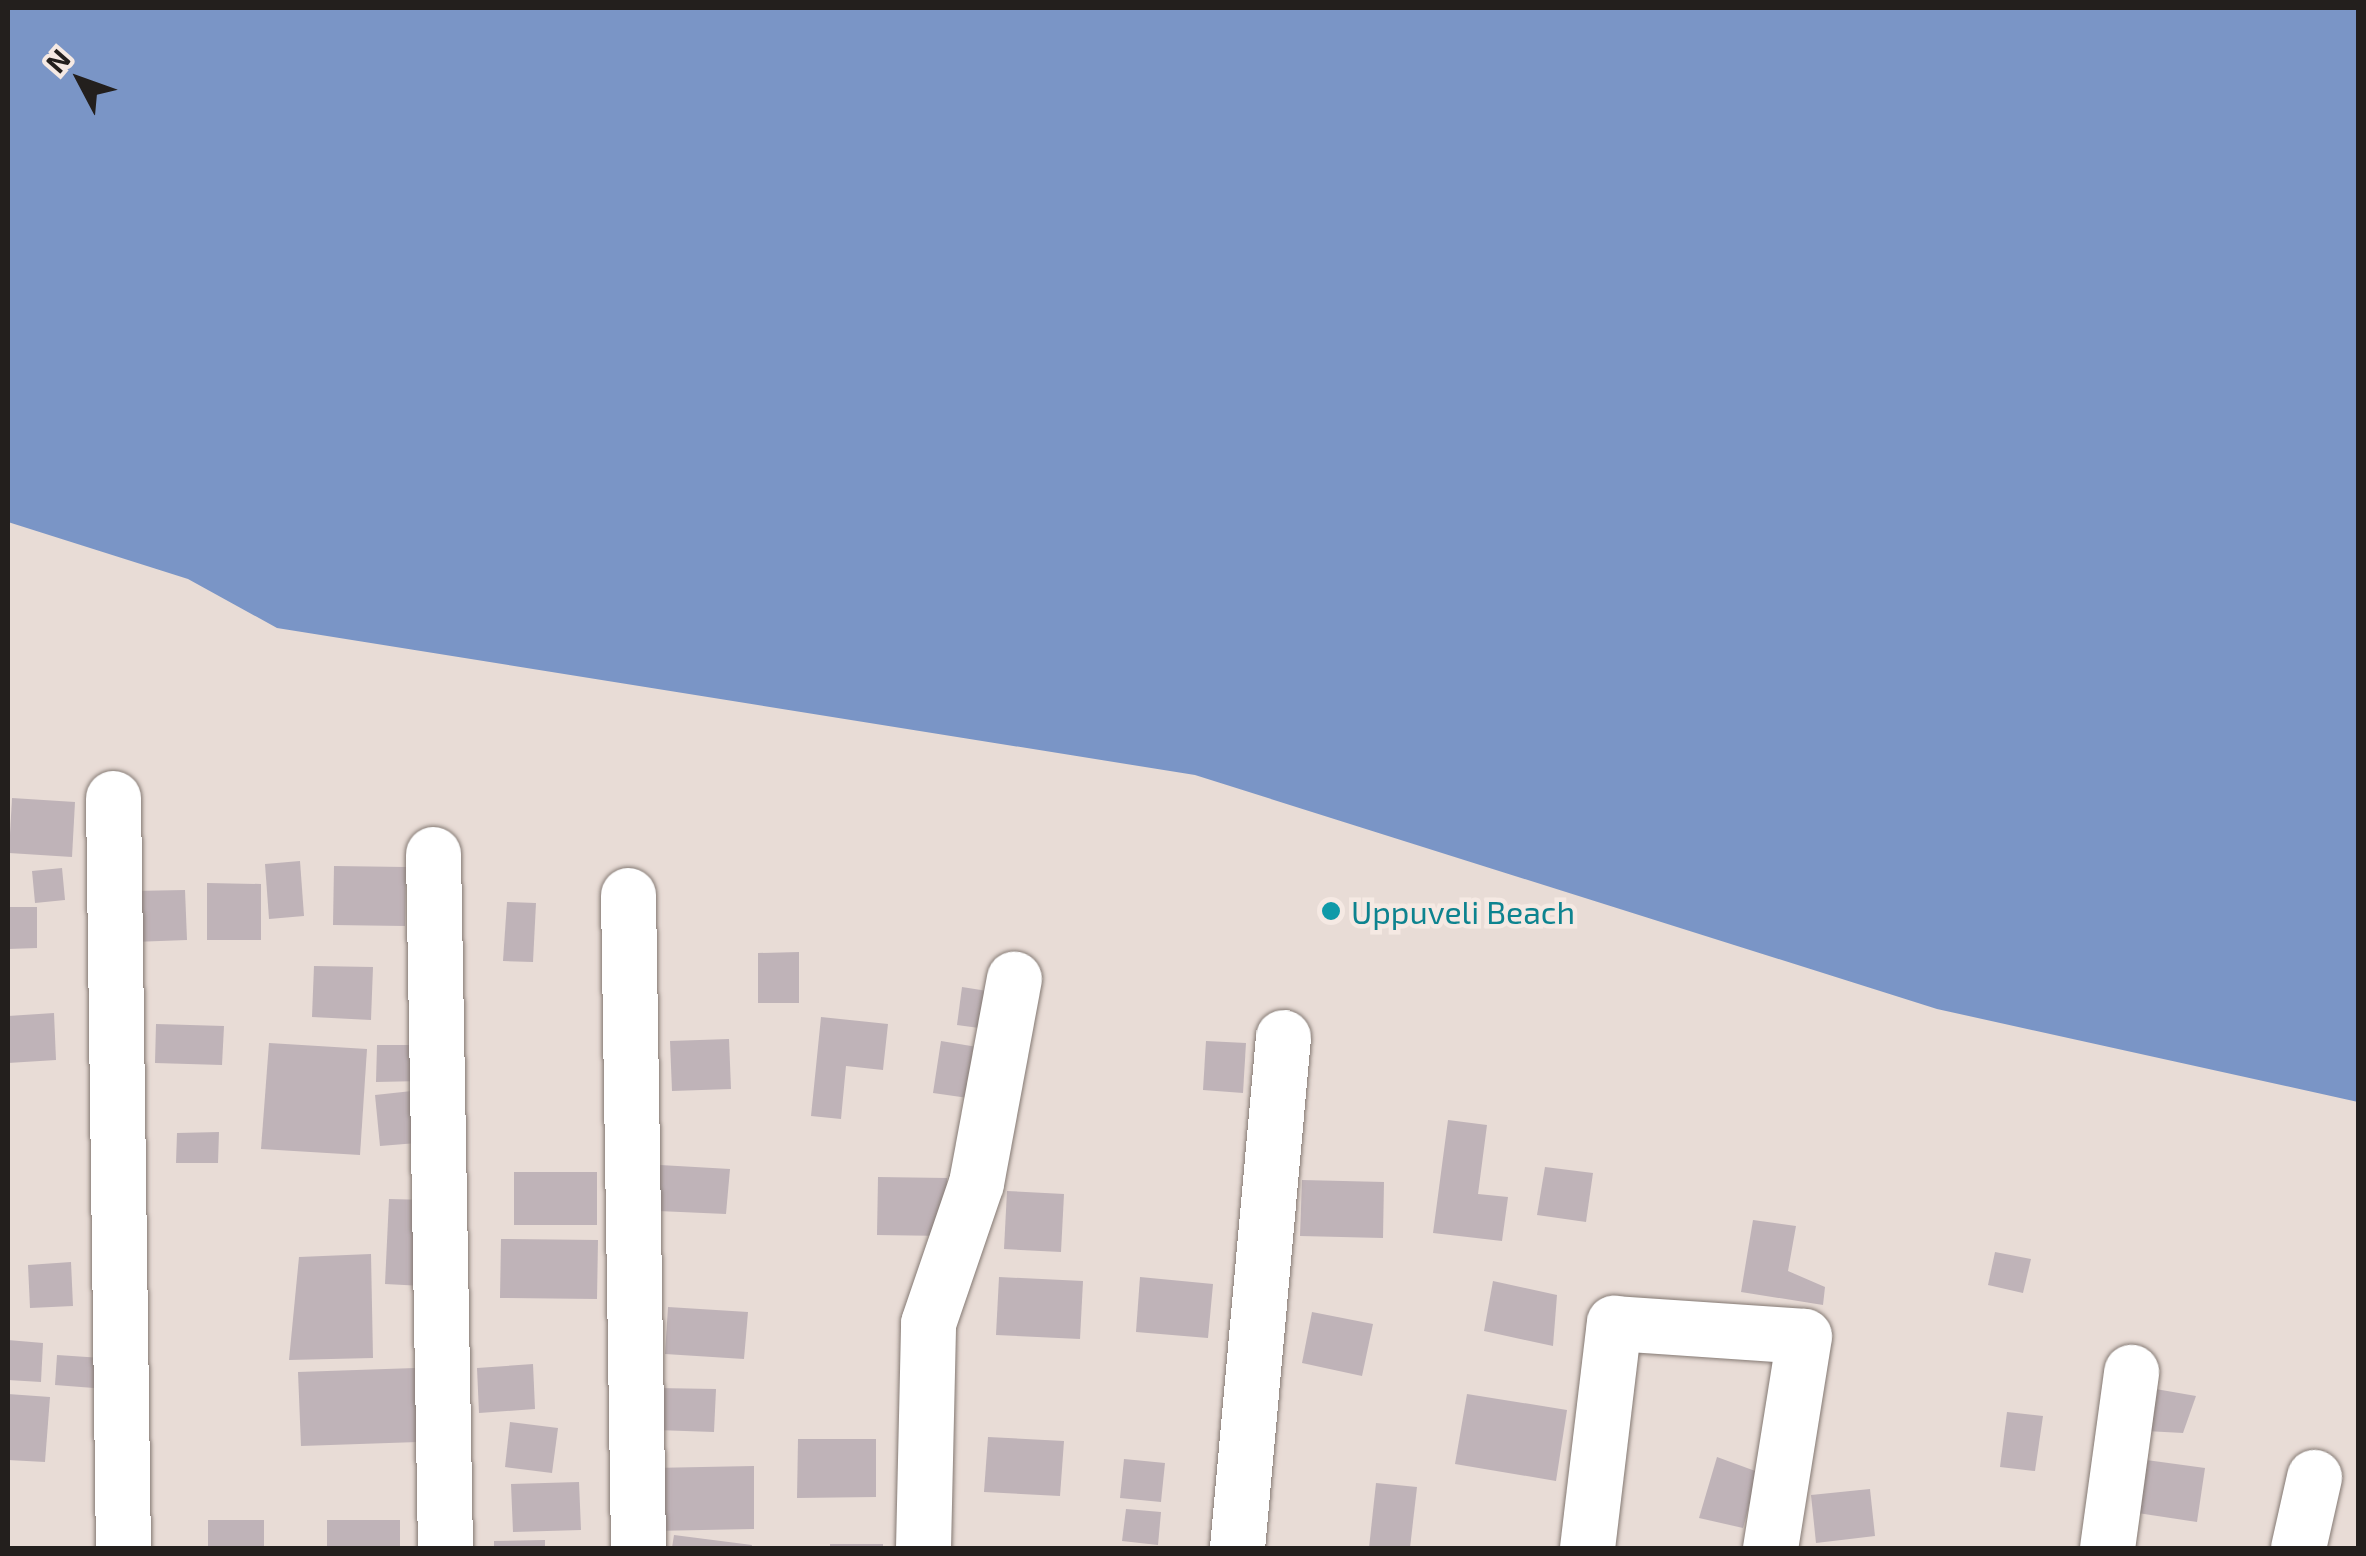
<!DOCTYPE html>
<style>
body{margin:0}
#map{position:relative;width:2366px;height:1556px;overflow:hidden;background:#e8dcd6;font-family:"Exo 2",sans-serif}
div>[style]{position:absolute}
.water>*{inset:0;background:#7a95c6}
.building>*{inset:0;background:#bfb3b8}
.roads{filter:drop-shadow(0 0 2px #847973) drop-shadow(0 0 2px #847973)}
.minor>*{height:55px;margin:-27.5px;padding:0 27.5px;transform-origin:27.5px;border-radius:27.5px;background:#fff}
.dots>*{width:28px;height:28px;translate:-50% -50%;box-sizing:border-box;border:5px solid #f5e9e3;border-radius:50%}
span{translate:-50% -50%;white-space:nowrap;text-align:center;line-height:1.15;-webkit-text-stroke:9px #f5e9e3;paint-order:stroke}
.culture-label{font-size:32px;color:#0d838f}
.left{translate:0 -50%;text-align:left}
.frame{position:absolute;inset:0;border:10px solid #231f1d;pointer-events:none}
.north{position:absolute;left:30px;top:30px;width:100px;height:100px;-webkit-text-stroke:8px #f5e9e3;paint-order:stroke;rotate:311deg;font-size:28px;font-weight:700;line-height:40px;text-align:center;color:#231f1d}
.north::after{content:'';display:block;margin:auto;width:35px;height:45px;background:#231f1d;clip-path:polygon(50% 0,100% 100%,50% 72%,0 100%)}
</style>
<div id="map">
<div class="water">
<div style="clip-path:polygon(8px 8px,2358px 8px,2358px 1102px,1937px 1009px,1195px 775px,277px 628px,188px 579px,8px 522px)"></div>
</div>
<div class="building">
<div style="clip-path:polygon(12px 798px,75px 802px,72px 857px,9px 853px)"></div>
<div style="clip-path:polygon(300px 861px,304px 916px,269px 919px,265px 864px)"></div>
<div style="clip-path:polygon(334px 866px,406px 867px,405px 926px,333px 925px)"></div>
<div style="clip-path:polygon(62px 868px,65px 900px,35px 903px,32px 871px)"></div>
<div style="clip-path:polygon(207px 883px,261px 884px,261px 940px,207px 940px)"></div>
<div style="clip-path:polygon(185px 890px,187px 940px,133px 942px,132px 891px)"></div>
<div style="clip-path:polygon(507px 902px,536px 903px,533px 962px,503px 961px)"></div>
<div style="clip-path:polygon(8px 907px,37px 907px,37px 948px,8px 949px)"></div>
<div style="clip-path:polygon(799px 952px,799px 1003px,758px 1003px,758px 953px)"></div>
<div style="clip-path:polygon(314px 966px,373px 967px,371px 1020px,312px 1017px)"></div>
<div style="clip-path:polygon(962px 987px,1000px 993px,994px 1030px,957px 1025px)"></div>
<div style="clip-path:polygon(54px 1013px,56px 1060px,8px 1063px,8px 1016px)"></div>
<div style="clip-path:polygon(821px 1017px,888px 1024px,883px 1070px,846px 1066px,841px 1119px,811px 1116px)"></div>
<div style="clip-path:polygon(156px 1024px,224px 1026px,222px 1065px,155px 1063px)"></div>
<div style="clip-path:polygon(729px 1039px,731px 1089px,672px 1091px,670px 1041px)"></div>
<div style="clip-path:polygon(941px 1041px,989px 1049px,982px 1100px,933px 1093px)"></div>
<div style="clip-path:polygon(1206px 1041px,1246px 1043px,1243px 1093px,1203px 1090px)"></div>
<div style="clip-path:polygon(269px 1043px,367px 1049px,360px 1155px,261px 1149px)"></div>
<div style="clip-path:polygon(377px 1045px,423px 1045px,422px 1081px,376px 1082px)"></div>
<div style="clip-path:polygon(412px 1091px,417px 1143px,380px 1146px,375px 1095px)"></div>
<div style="clip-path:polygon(1448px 1120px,1487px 1125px,1478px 1194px,1508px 1197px,1502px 1241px,1433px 1233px)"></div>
<div style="clip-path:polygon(219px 1132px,218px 1163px,176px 1163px,177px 1133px)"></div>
<div style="clip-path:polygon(660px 1165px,730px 1169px,726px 1214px,658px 1211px)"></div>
<div style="clip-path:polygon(1545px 1167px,1593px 1173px,1586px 1222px,1537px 1215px)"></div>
<div style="clip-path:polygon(514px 1172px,597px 1172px,597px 1225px,514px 1225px)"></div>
<div style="clip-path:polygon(878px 1177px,947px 1178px,946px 1236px,877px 1235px)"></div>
<div style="clip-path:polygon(1302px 1180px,1384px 1182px,1383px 1238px,1300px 1236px)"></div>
<div style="clip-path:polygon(1007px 1191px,1064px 1194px,1061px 1252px,1004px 1249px)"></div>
<div style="clip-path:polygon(389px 1199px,429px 1200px,423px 1286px,385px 1284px)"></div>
<div style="clip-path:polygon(1753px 1220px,1796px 1226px,1788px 1271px,1825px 1287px,1823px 1305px,1741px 1292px)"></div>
<div style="clip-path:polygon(501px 1239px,598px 1240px,597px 1299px,500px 1298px)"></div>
<div style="clip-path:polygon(1995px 1252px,2031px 1259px,2023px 1293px,1988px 1285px)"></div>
<div style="clip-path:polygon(371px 1254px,373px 1358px,289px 1360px,299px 1257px)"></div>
<div style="clip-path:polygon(71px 1262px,73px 1306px,30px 1308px,28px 1265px)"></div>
<div style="clip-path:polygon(999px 1277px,1083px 1281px,1080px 1339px,996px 1335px)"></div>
<div style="clip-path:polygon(1140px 1277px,1213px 1284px,1208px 1338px,1136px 1332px)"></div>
<div style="clip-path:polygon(1493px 1281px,1557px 1295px,1553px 1346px,1484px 1331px)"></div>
<div style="clip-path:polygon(668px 1307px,748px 1312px,744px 1359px,665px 1354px)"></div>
<div style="clip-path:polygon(1312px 1312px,1373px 1324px,1362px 1376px,1302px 1363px)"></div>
<div style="clip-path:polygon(8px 1340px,43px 1343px,41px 1382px,8px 1380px)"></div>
<div style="clip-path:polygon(57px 1355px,102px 1358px,107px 1389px,55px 1385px)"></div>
<div style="clip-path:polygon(533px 1364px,535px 1409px,479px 1413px,477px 1368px)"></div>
<div style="clip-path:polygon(415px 1368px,418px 1442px,301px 1446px,298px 1372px)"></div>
<div style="clip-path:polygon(657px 1388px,716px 1389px,714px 1432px,656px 1430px)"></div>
<div style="clip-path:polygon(2150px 1388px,2196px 1396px,2183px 1433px,2146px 1431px)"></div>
<div style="clip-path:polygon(8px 1394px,50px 1397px,45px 1462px,8px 1460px)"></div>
<div style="clip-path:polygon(1467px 1394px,1567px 1410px,1556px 1481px,1455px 1464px)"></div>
<div style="clip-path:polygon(2007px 1412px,2043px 1416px,2035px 1471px,2000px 1467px)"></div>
<div style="clip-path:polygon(510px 1422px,558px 1428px,552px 1473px,505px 1467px)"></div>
<div style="clip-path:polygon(988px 1437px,1064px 1441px,1060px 1496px,984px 1492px)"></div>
<div style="clip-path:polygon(798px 1439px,876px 1439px,876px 1497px,797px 1498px)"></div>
<div style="clip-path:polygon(1717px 1457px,1758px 1472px,1743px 1528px,1699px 1518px)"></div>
<div style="clip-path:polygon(1124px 1459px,1165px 1463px,1161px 1502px,1120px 1498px)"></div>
<div style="clip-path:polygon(2139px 1459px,2205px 1468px,2197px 1522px,2131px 1512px)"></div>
<div style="clip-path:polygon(754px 1466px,754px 1529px,651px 1531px,651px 1468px)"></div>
<div style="clip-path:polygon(579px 1482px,581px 1530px,513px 1532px,511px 1484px)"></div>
<div style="clip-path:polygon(1376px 1483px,1417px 1487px,1410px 1548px,1369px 1548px)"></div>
<div style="clip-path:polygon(1870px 1489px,1875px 1536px,1816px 1543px,1811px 1495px)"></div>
<div style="clip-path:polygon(1126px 1509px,1161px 1512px,1158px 1545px,1122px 1541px)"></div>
<div style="clip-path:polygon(208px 1520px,264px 1520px,264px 1548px,208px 1548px)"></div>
<div style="clip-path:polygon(327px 1520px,400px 1520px,400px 1548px,327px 1548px)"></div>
<div style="clip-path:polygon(674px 1535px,752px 1545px,751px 1548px,672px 1548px)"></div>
<div style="clip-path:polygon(545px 1540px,545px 1548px,494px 1548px,494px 1541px)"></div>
<div style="clip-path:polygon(830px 1544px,883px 1544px,883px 1548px,830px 1548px)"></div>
</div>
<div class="roads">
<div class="minor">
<div style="left:113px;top:798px;width:750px;rotate:89.24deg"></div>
<div style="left:433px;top:854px;width:694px;rotate:89.01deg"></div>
<div style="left:628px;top:895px;width:653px;rotate:89.12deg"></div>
<div style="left:923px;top:1548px;width:225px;rotate:-88.7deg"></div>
<div style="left:928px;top:1323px;width:148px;rotate:-71.1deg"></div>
<div style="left:976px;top:1183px;width:208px;rotate:-79.5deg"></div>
<div style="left:1237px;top:1548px;width:513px;rotate:-84.86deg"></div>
<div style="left:1587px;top:1548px;width:227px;rotate:-83.2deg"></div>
<div style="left:1614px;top:1323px;width:190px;rotate:3.9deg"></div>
<div style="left:1804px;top:1336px;width:215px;rotate:99.1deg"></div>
<div style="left:2107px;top:1548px;width:178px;rotate:-82.2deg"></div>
<div style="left:2298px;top:1548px;width:73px;rotate:-77.3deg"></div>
</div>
</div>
<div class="dots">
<div style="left:1331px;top:911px;background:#0f9aa8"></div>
</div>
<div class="culture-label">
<span class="left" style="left:1351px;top:911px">Uppuveli Beach</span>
</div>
<div class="frame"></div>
<div class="north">N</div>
</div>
